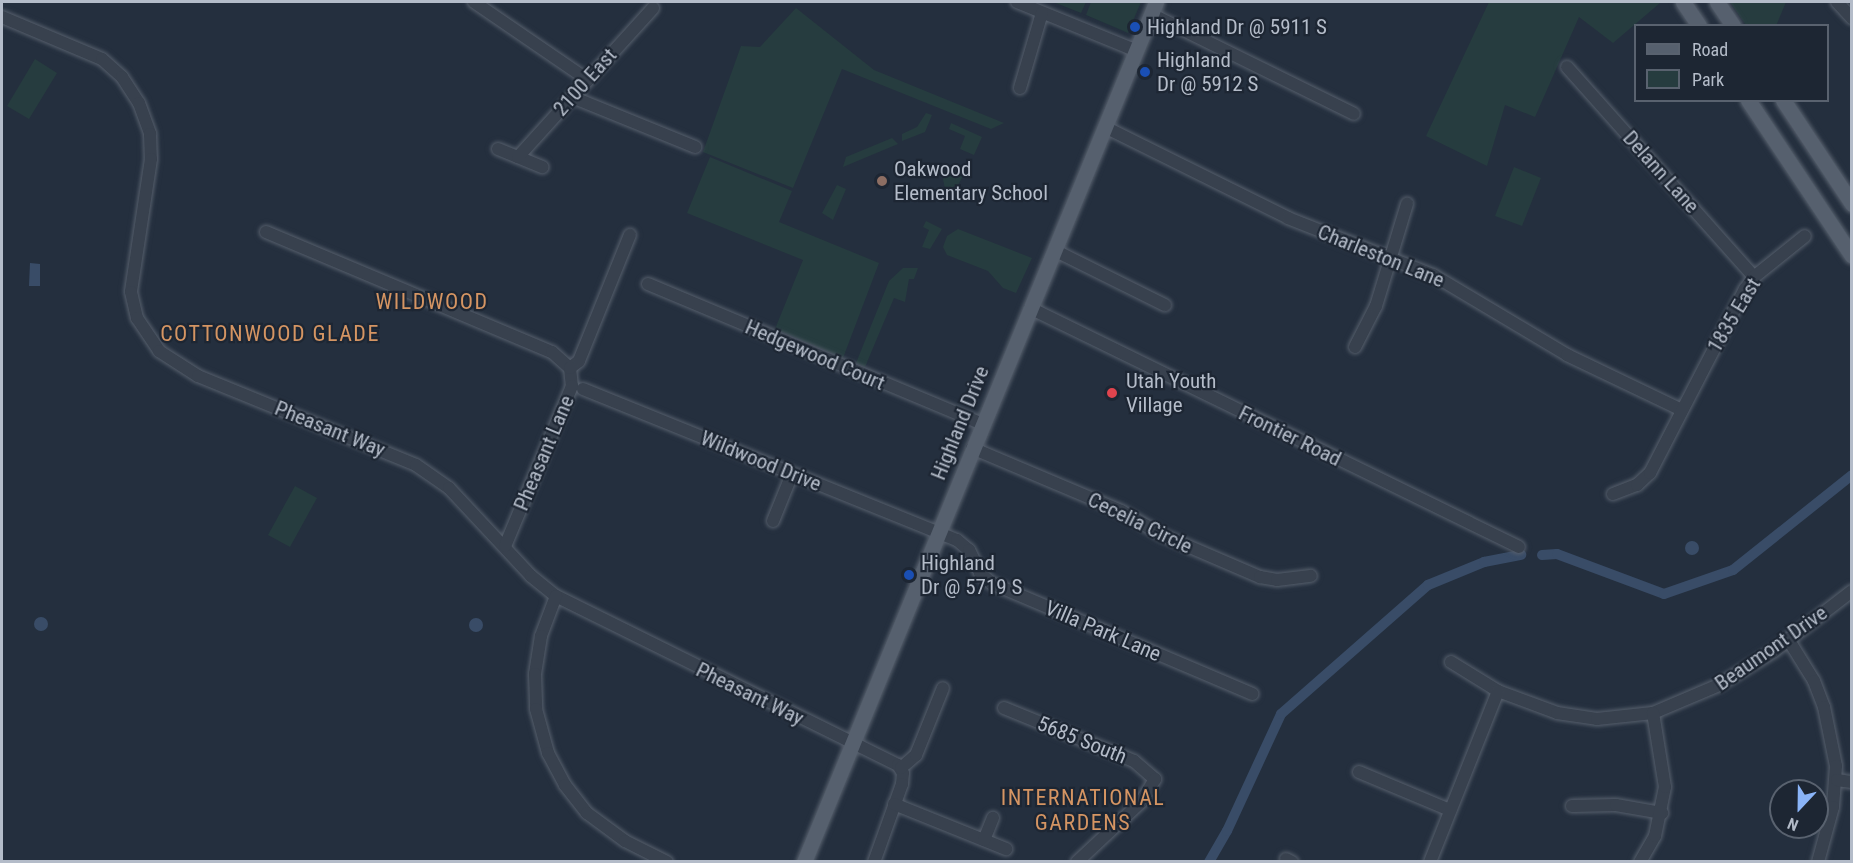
<!DOCTYPE html>
<style>
body{margin:0}
#map{position:relative;width:1853px;height:863px;overflow:hidden;background:#242f3e;font-family:"Roboto Condensed",sans-serif}
div>[style]{position:absolute}
.green>*{inset:0;background:#263c3f}
.water>*{inset:0;background:#394c67}
.round{border-radius:50%}
.canal>*{height:10px;margin:-5px;padding:0 5px;transform-origin:5px;border-radius:5px;background:#394c67}
.roads{filter:drop-shadow(0 0 2px #565f6c) drop-shadow(0 0 2px #565f6c)}
.minor>*{height:12px;margin:-6px;padding:0 6px;transform-origin:6px;border-radius:6px;background:#38414e}
.major>*{height:15px;margin:-7.5px;padding:0 7.5px;transform-origin:7.5px;border-radius:7.5px;background:#56606e}
.dots>*{width:16px;height:16px;translate:-50% -50%;box-sizing:border-box;border:3px solid #1d2633;border-radius:50%}
span{translate:-50% -50%;white-space:nowrap;text-align:center;line-height:1.15;-webkit-text-stroke:4.5px #1d2633;paint-order:stroke}
.poi-label{font-size:21px;color:#b4bcc9}
.left{translate:0 -50%;text-align:left}
.street-label{font-size:21px;color:#b4bcc9}
.neighbourhood-label{font-size:22px;color:#d59563;letter-spacing:1.5px}
.frame{position:absolute;inset:0;border:3px solid #b4bcc9;pointer-events:none}
.legend{position:absolute;left:1634px;top:24px;width:195px;height:78px;box-sizing:border-box;background:#1d2633;border:2px solid #59626f;margin:0;padding:8px 10px;list-style:none;font-size:18px;color:#b4bcc9}
.legend li{display:flex;align-items:center;gap:12px;height:30px}
.legend b{width:30px;border:2px solid #59626f}
.north{position:absolute;left:1769px;top:779px;width:60px;height:60px;box-sizing:border-box;background:#1d2633;border:2px solid #59626f;border-radius:50%;rotate:202deg;font-size:16px;font-weight:700;line-height:24px;text-align:center;color:#b4bcc9}
.north::after{content:'';display:block;margin:auto;width:21px;height:27px;background:#8ab4f8;clip-path:polygon(50% 0,100% 100%,50% 72%,0 100%)}
</style>
<div id="map">
<div class="green">
<div style="clip-path:polygon(1053px 2px,1086px 2px,1081px 13px)"></div>
<div style="clip-path:polygon(1091px 2px,1141px 2px,1128px 33px,1086px 15px)"></div>
<div style="clip-path:polygon(1489px 2px,1659px 2px,1660px 3px,1613px 43px,1579px 17px,1535px 117px,1505px 105px,1487px 166px,1426px 136px)"></div>
<div style="clip-path:polygon(1730px 2px,1786px 2px,1776px 26px,1746px 25px)"></div>
<div style="clip-path:polygon(796px 8px,874px 70px,1004px 123px,991px 129px,842px 69px,793px 188px,703px 152px,741px 46px,760px 47px)"></div>
<div style="clip-path:polygon(35px 59px,57px 73px,29px 119px,7px 106px)"></div>
<div style="clip-path:polygon(926px 113px,932px 115px,925px 132px,902px 141px,902px 134px,917px 127px)"></div>
<div style="clip-path:polygon(951px 123px,982px 137px,974px 155px,960px 149px,965px 136px,949px 129px)"></div>
<div style="clip-path:polygon(892px 138px,898px 144px,843px 167px,846px 157px)"></div>
<div style="clip-path:polygon(710px 157px,792px 191px,779px 222px,879px 263px,843px 358px,775px 329px,803px 260px,687px 213px)"></div>
<div style="clip-path:polygon(1514px 167px,1541px 178px,1522px 226px,1495px 216px)"></div>
<div style="clip-path:polygon(950px 168px,964px 174px,948px 204px,943px 179px)"></div>
<div style="clip-path:polygon(837px 185px,846px 189px,833px 220px,822px 213px)"></div>
<div style="clip-path:polygon(926px 221px,942px 229px,930px 249px,922px 247px,929px 230px,923px 227px)"></div>
<div style="clip-path:polygon(958px 229px,1032px 258px,1016px 293px,1003px 288px,988px 271px,947px 255px,943px 247px,947px 236px)"></div>
<div style="clip-path:polygon(903px 268px,918px 268px,914px 279px,909px 279px,905px 302px,894px 298px,865px 367px,856px 363px,889px 281px)"></div>
<div style="clip-path:polygon(295px 486px,317px 498px,290px 547px,268px 535px)"></div>
</div>
<div class="water">
<div style="clip-path:polygon(30px 263px,40px 264px,40px 286px,29px 286px)"></div>
<div class="round" style="left:1685px;top:541px;width:14px;height:14px"></div>
<div class="round" style="left:34px;top:617px;width:14px;height:14px"></div>
<div class="round" style="left:469px;top:618px;width:14px;height:14px"></div>
</div>
<div class="canal">
<div style="left:1542px;top:555px;width:15px;rotate:-4deg"></div>
<div style="left:1557px;top:554px;width:114px;rotate:20.5deg"></div>
<div style="left:1664px;top:594px;width:73px;rotate:-19.2deg"></div>
<div style="left:1733px;top:570px;width:152px;rotate:-38.6deg"></div>
<div style="left:1209px;top:862px;width:36px;rotate:-60deg"></div>
<div style="left:1227px;top:831px;width:129px;rotate:-65.2deg"></div>
<div style="left:1281px;top:714px;width:196px;rotate:-41.3deg"></div>
<div style="left:1428px;top:585px;width:61px;rotate:-22.3deg"></div>
<div style="left:1484px;top:562px;width:38px;rotate:-11deg"></div>
</div>
<div class="roads">
<div class="minor">
<div style="left:474px;top:2px;width:138px;rotate:34.4deg"></div>
<div style="left:1017px;top:2px;width:130px;rotate:22.2deg"></div>
<div style="left:1837px;top:2px;width:22px;rotate:47deg"></div>
<div style="left:1151px;top:14px;width:226px;rotate:26.2deg"></div>
<div style="left:2px;top:17px;width:108px;rotate:22.8deg"></div>
<div style="left:102px;top:59px;width:27px;rotate:42deg"></div>
<div style="left:122px;top:77px;width:31px;rotate:57deg"></div>
<div style="left:139px;top:103px;width:33px;rotate:70deg"></div>
<div style="left:150px;top:134px;width:25px;rotate:88deg"></div>
<div style="left:151px;top:159px;width:134px;rotate:98.6deg"></div>
<div style="left:131px;top:292px;width:27px;rotate:77deg"></div>
<div style="left:137px;top:318px;width:40px;rotate:56deg"></div>
<div style="left:159px;top:351px;width:46px;rotate:32.7deg"></div>
<div style="left:198px;top:376px;width:235px;rotate:22.2deg"></div>
<div style="left:416px;top:465px;width:40px;rotate:34.9deg"></div>
<div style="left:449px;top:488px;width:120px;rotate:47deg"></div>
<div style="left:531px;top:576px;width:32px;rotate:39deg"></div>
<div style="left:556px;top:596px;width:381px;rotate:26.3deg"></div>
<div style="left:898px;top:765px;width:9px;rotate:58deg"></div>
<div style="left:903px;top:773px;width:11px;rotate:95deg"></div>
<div style="left:902px;top:784px;width:83px;rotate:109.7deg"></div>
<div style="left:1567px;top:67px;width:281px;rotate:48.3deg"></div>
<div style="left:1020px;top:88px;width:78px;rotate:-73.7deg"></div>
<div style="left:572px;top:97px;width:133px;rotate:22.1deg"></div>
<div style="left:1107px;top:128px;width:202px;rotate:26.4deg"></div>
<div style="left:1288px;top:218px;width:156px;rotate:21.5deg"></div>
<div style="left:1433px;top:275px;width:156px;rotate:30.8deg"></div>
<div style="left:1567px;top:355px;width:127px;rotate:25.6deg"></div>
<div style="left:498px;top:149px;width:48px;rotate:22.2deg"></div>
<div style="left:518px;top:157px;width:201px;rotate:-47.8deg"></div>
<div style="left:266px;top:232px;width:310px;rotate:22.8deg"></div>
<div style="left:552px;top:352px;width:24px;rotate:42deg"></div>
<div style="left:570px;top:368px;width:18px;rotate:84deg"></div>
<div style="left:572px;top:386px;width:173px;rotate:112.7deg"></div>
<div style="left:1054px;top:250px;width:124px;rotate:26.4deg"></div>
<div style="left:648px;top:284px;width:362px;rotate:22.7deg"></div>
<div style="left:1030px;top:308px;width:544px;rotate:26.05deg"></div>
<div style="left:1355px;top:347px;width:46px;rotate:-62.9deg"></div>
<div style="left:1376px;top:306px;width:107px;rotate:-73.1deg"></div>
<div style="left:570px;top:368px;width:11px;rotate:-38deg"></div>
<div style="left:579px;top:361px;width:136px;rotate:-68deg"></div>
<div style="left:583px;top:389px;width:403px;rotate:22deg"></div>
<div style="left:957px;top:540px;width:16px;rotate:40deg"></div>
<div style="left:969px;top:550px;width:25px;rotate:64deg"></div>
<div style="left:980px;top:573px;width:15px;rotate:42deg"></div>
<div style="left:991px;top:583px;width:284px;rotate:23deg"></div>
<div style="left:972px;top:448px;width:162px;rotate:22.9deg"></div>
<div style="left:1121px;top:511px;width:48px;rotate:30.3deg"></div>
<div style="left:1162px;top:535px;width:107px;rotate:23.2deg"></div>
<div style="left:1260px;top:577px;width:17px;rotate:10deg"></div>
<div style="left:1277px;top:580px;width:34px;rotate:-7deg"></div>
<div style="left:1613px;top:494px;width:26px;rotate:-21deg"></div>
<div style="left:1637px;top:485px;width:18px;rotate:-43deg"></div>
<div style="left:1650px;top:473px;width:207px;rotate:-62.7deg"></div>
<div style="left:1745px;top:289px;width:15px;rotate:-53deg"></div>
<div style="left:1754px;top:277px;width:65px;rotate:-38.8deg"></div>
<div style="left:773px;top:521px;width:51px;rotate:-68deg"></div>
<div style="left:556px;top:596px;width:43px;rotate:110.6deg"></div>
<div style="left:541px;top:636px;width:38px;rotate:99deg"></div>
<div style="left:535px;top:674px;width:35px;rotate:88deg"></div>
<div style="left:536px;top:709px;width:46px;rotate:74.7deg"></div>
<div style="left:548px;top:753px;width:36px;rotate:62deg"></div>
<div style="left:565px;top:785px;width:36px;rotate:52deg"></div>
<div style="left:587px;top:813px;width:47px;rotate:36.4deg"></div>
<div style="left:625px;top:841px;width:47px;rotate:26.6deg"></div>
<div style="left:1788px;top:639px;width:49px;rotate:58.2deg"></div>
<div style="left:1814px;top:681px;width:28px;rotate:69deg"></div>
<div style="left:1824px;top:707px;width:60px;rotate:78.5deg"></div>
<div style="left:1836px;top:766px;width:41px;rotate:94.2deg"></div>
<div style="left:1833px;top:807px;width:57px;rotate:105.3deg"></div>
<div style="left:1451px;top:662px;width:55px;rotate:31.7deg"></div>
<div style="left:1498px;top:691px;width:63px;rotate:20.4deg"></div>
<div style="left:1557px;top:713px;width:40px;rotate:8.5deg"></div>
<div style="left:1597px;top:719px;width:56px;rotate:-6.1deg"></div>
<div style="left:1653px;top:713px;width:72px;rotate:-23deg"></div>
<div style="left:1719px;top:685px;width:65px;rotate:-31.7deg"></div>
<div style="left:1774px;top:651px;width:98px;rotate:-37.6deg"></div>
<div style="left:1004px;top:708px;width:140px;rotate:22.2deg"></div>
<div style="left:1134px;top:761px;width:28px;rotate:41deg"></div>
<div style="left:1155px;top:779px;width:27px;rotate:121deg"></div>
<div style="left:1141px;top:802px;width:88px;rotate:136.8deg"></div>
<div style="left:901px;top:768px;width:20px;rotate:-41deg"></div>
<div style="left:916px;top:755px;width:72px;rotate:-68.1deg"></div>
<div style="left:1359px;top:772px;width:99px;rotate:22.7deg"></div>
<div style="left:1837px;top:780px;width:15px;rotate:8deg"></div>
<div style="left:894px;top:804px;width:121px;rotate:21.9deg"></div>
<div style="left:1572px;top:806px;width:44px;rotate:-1.3deg"></div>
<div style="left:1616px;top:805px;width:47px;rotate:9.9deg"></div>
<div style="left:984px;top:840px;width:24px;rotate:-68deg"></div>
<div style="left:1286px;top:859px;width:7px;rotate:27deg"></div>
<div style="left:1430px;top:862px;width:184px;rotate:-68.3deg"></div>
<div style="left:1640px;top:862px;width:30px;rotate:-60deg"></div>
<div style="left:1655px;top:836px;width:50px;rotate:-78.5deg"></div>
<div style="left:1665px;top:787px;width:75px;rotate:-99.2deg"></div>
</div>
<div class="major">
<div style="left:1683px;top:2px;width:29px;rotate:56deg"></div>
<div style="left:1717px;top:2px;width:29px;rotate:56deg"></div>
<div style="left:1748px;top:100px;width:187px;rotate:56.3deg"></div>
<div style="left:1783px;top:100px;width:125px;rotate:56.4deg"></div>
<div style="left:804px;top:862px;width:929px;rotate:-67.74deg"></div>
</div>
</div>
<div class="dots">
<div style="left:1135px;top:27px;background:#1a4fb4"></div>
<div style="left:1145px;top:72px;background:#1a4fb4"></div>
<div style="left:882px;top:181px;background:#8d6e63"></div>
<div style="left:1112px;top:393px;background:#e0444e"></div>
<div style="left:909px;top:575px;background:#1a4fb4"></div>
</div>
<div class="poi-label">
<span class="left" style="left:1147px;top:27px">Highland Dr @ 5911 S</span>
<span class="left" style="left:1157px;top:72px">Highland<br>Dr @ 5912 S</span>
<span class="left" style="left:894px;top:181px">Oakwood<br>Elementary School</span>
<span class="left" style="left:1126px;top:393px">Utah Youth<br>Village</span>
<span class="left" style="left:921px;top:575px">Highland<br>Dr @ 5719 S</span>
</div>
<div class="street-label">
<span style="left:585px;top:82px;rotate:-48deg">2100 East</span>
<span style="left:1661px;top:172px;rotate:48deg">Delann Lane</span>
<span style="left:1381px;top:256px;rotate:22deg">Charleston Lane</span>
<span style="left:1734px;top:315px;rotate:-59deg">1835 East</span>
<span style="left:815px;top:355px;rotate:23deg">Hedgewood Court</span>
<span style="left:960px;top:423px;rotate:-68deg">Highland Drive</span>
<span style="left:330px;top:429px;rotate:22deg">Pheasant Way</span>
<span style="left:1290px;top:436px;rotate:26deg">Frontier Road</span>
<span style="left:544px;top:453px;rotate:-67deg">Pheasant Lane</span>
<span style="left:761px;top:461px;rotate:22deg">Wildwood Drive</span>
<span style="left:1140px;top:523px;rotate:26deg">Cecelia Circle</span>
<span style="left:1103px;top:631px;rotate:23deg">Villa Park Lane</span>
<span style="left:1771px;top:648px;rotate:-35deg">Beaumont Drive</span>
<span style="left:750px;top:694px;rotate:26deg">Pheasant Way</span>
<span style="left:1082px;top:740px;rotate:22deg">5685 South</span>
</div>
<div class="neighbourhood-label">
<span style="left:432px;top:302px">WILDWOOD</span>
<span style="left:270px;top:334px">COTTONWOOD GLADE</span>
<span style="left:1083px;top:810px">INTERNATIONAL<br>GARDENS</span>
</div>
<div class="frame"></div>
<ul class="legend">
<li><b style="height:8px;background:#56606e"></b>Road</li>
<li><b style="height:16px;background:#263c3f"></b>Park</li>
</ul>
<div class="north">N</div>
</div>
